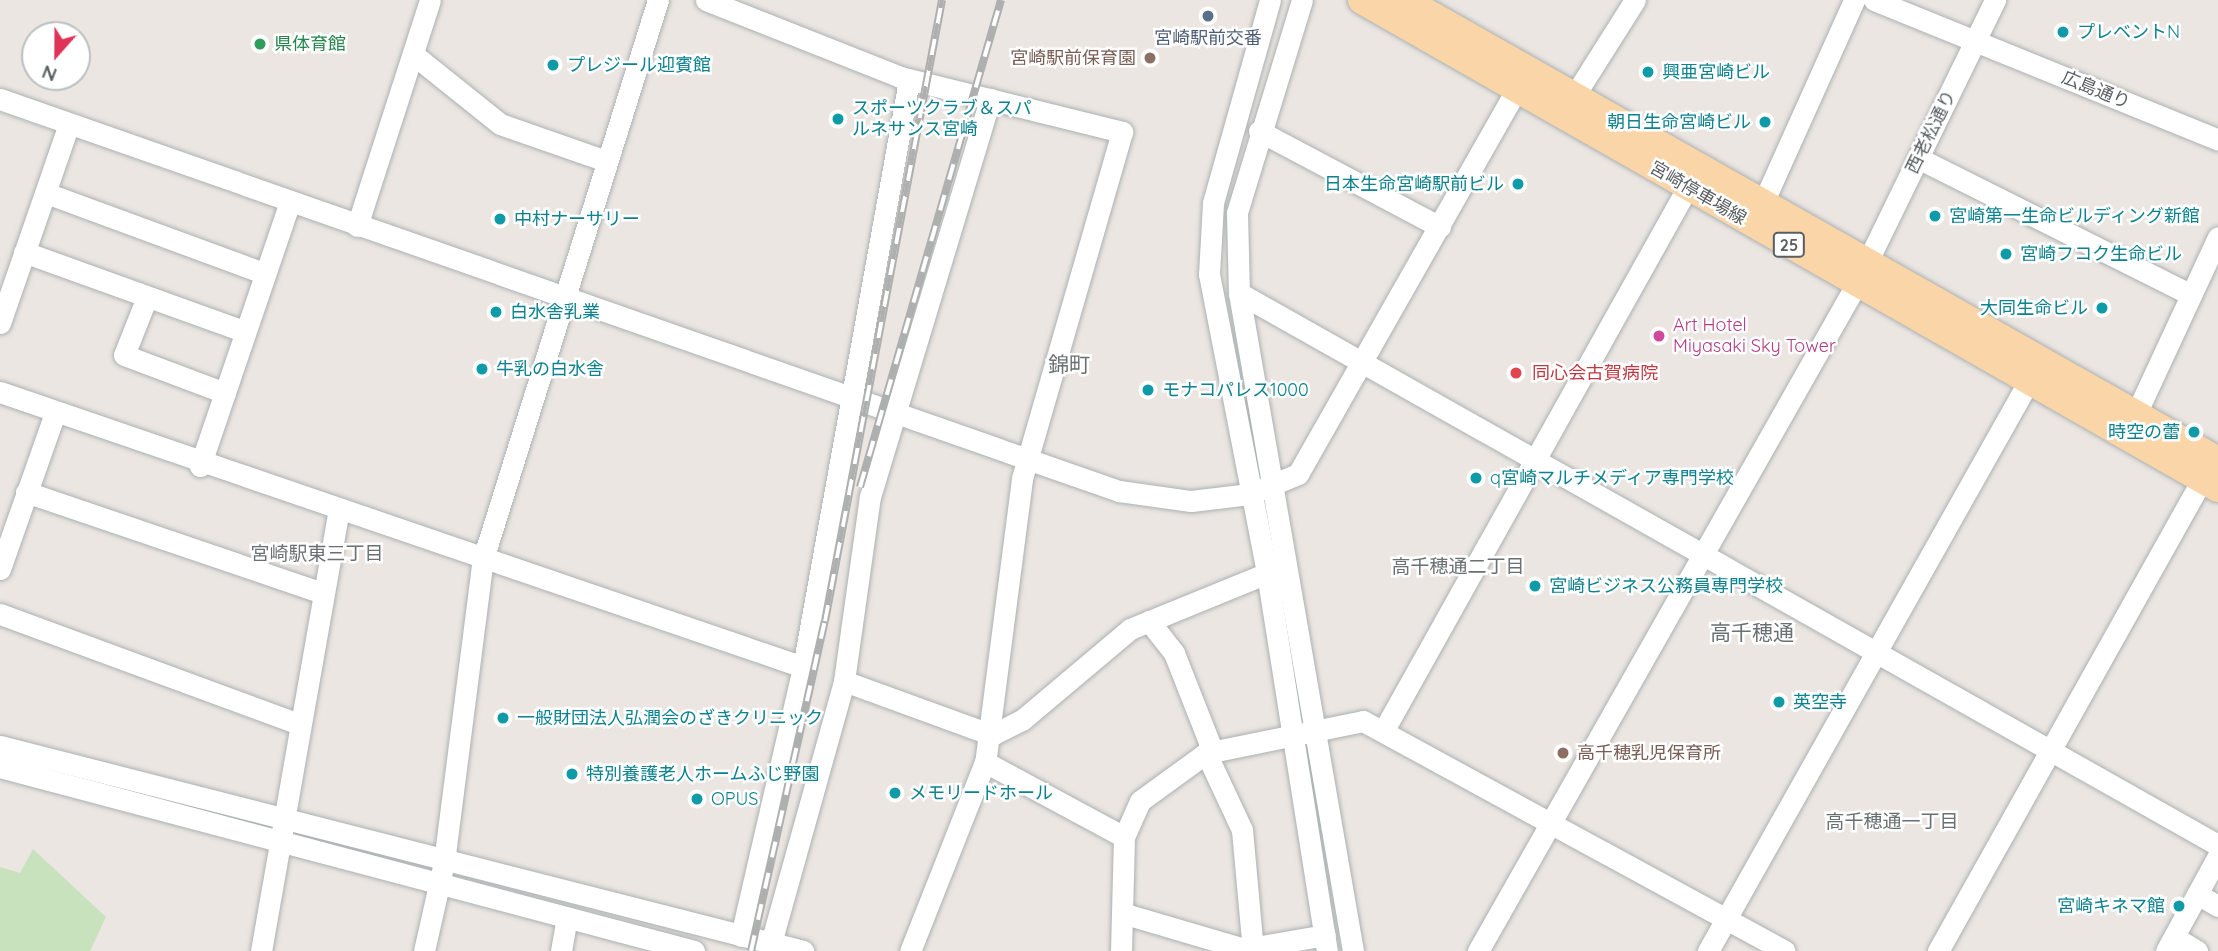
<!DOCTYPE html>
<meta charset="utf-8">
<style>
body{margin:0}
#map{position:relative;width:2218px;height:951px;overflow:hidden;background:#ebe6e1;font-family:Quicksand,"Noto Sans JP",sans-serif}
div>[style]{position:absolute}
.green>*{inset:0;background:#c9e2be}
.roads{filter:drop-shadow(0 0 2px #acb1b3) drop-shadow(0 0 2px #acb1b3)}
.minor>*{height:21px;margin:-10.5px;padding:0 10.5px;transform-origin:10.5px;border-radius:10.5px;background:#fff}
.major>*{height:28px;margin:-14px;padding:0 14px;transform-origin:14px;border-radius:14px;background:#fad5a7}
.rail>*{height:8px;margin-top:-4px;transform-origin:0;background:repeating-linear-gradient(90deg,#fff 0 16px,#aeafaf 0 32px);box-sizing:border-box;border-block:2px solid #aeafaf}
.dots>*{width:19px;height:19px;translate:-50% -50%;box-sizing:border-box;border:4px solid #fff;border-radius:50%}
span{translate:-50% -50%;white-space:nowrap;text-align:center;line-height:1.15;-webkit-text-stroke:5px #fff;paint-order:stroke}
.shield-label span{padding:2px 5px;background:#fff;border:2px solid;border-radius:5px;-webkit-text-stroke-width:0}
.shield-label{font-size:16px;color:#595f61;font-weight:700}
.culture-label{font-size:18px;color:#0d838f}
.left{translate:0 -50%;text-align:left}
.right{translate:-100% -50%;text-align:right}
.service-label{font-size:18px;color:#4e5e75}
.leisure-label{font-size:18px;color:#27864d}
.education-label{font-size:18px;color:#785e54}
.street-label{font-size:18px;color:#595f61}
.hotel-label{font-size:18px;color:#b23c85}
.health-label{font-size:18px;color:#be3a42}
.neighbourhood-label{font-size:19px;color:#6a7173}
.quarter-label{font-size:21px;color:#6a7173}
.north{position:absolute;left:21px;top:21px;width:70px;height:70px;box-sizing:border-box;background:#fff;border:2px solid #bdbfc0;border-radius:50%;rotate:201deg;font-size:19px;font-weight:700;line-height:28px;text-align:center;color:#595f61}
.north::after{content:'';display:block;margin:auto;width:24px;height:32px;background:#de3458;clip-path:polygon(50% 0,100% 100%,50% 72%,0 100%)}
</style>
<div id="map">
<div class="green">
<div style="clip-path:polygon(33px 849px,106px 917px,90px 951px,0 951px,0 867px,20px 873px)"></div>
</div>
<div class="roads">
<div class="minor">
<div style="left:706px;top:0;width:209px;rotate:21.6deg"></div>
<div style="left:900px;top:77px;width:229px;rotate:13.9deg"></div>
<div style="left:1122px;top:132px;width:361px;rotate:106.1deg"></div>
<div style="left:1022px;top:479px;width:285px;rotate:97.4deg"></div>
<div style="left:985px;top:762px;width:203px;rotate:111.6deg"></div>
<div style="left:1270px;top:0;width:211px;rotate:105.7deg"></div>
<div style="left:1213px;top:203px;width:71px;rotate:93.2deg"></div>
<div style="left:1209px;top:274px;width:305px;rotate:79deg"></div>
<div style="left:1267px;top:573px;width:383px;rotate:81deg"></div>
<div style="left:1302px;top:0;width:223px;rotate:107deg"></div>
<div style="left:1237px;top:213px;width:80px;rotate:88.6deg"></div>
<div style="left:1239px;top:293px;width:668px;rotate:80.17deg"></div>
<div style="left:1874px;top:0;width:371px;rotate:22.1deg"></div>
<div style="left:414px;top:55px;width:110px;rotate:38.7deg"></div>
<div style="left:500px;top:124px;width:112px;rotate:19.2deg"></div>
<div style="left:0;top:99px;width:1186px;rotate:19.31deg"></div>
<div style="left:1119px;top:491px;width:73px;rotate:7.9deg"></div>
<div style="left:1191px;top:501px;width:59px;rotate:-6.8deg"></div>
<div style="left:1250px;top:494px;width:52px;rotate:-22.6deg"></div>
<div style="left:1298px;top:474px;width:458px;rotate:-60.4deg"></div>
<div style="left:1566px;top:109px;width:129px;rotate:-57.7deg"></div>
<div style="left:1259px;top:131px;width:205px;rotate:27.9deg"></div>
<div style="left:1918px;top:158px;width:305px;rotate:26.6deg"></div>
<div style="left:46px;top:193px;width:232px;rotate:20.2deg"></div>
<div style="left:1758px;top:214px;width:235px;rotate:-65.8deg"></div>
<div style="left:357px;top:226px;width:237px;rotate:-72.1deg"></div>
<div style="left:24px;top:252px;width:234px;rotate:19.8deg"></div>
<div style="left:1239px;top:293px;width:1124px;rotate:29.42deg"></div>
<div style="left:147px;top:297px;width:62px;rotate:111.6deg"></div>
<div style="left:124px;top:355px;width:108px;rotate:20.6deg"></div>
<div style="left:0;top:323px;width:211px;rotate:-70.9deg"></div>
<div style="left:0;top:392px;width:849px;rotate:18.9deg"></div>
<div style="left:2135px;top:416px;width:197px;rotate:-65.1deg"></div>
<div style="left:200px;top:466px;width:280px;rotate:-71.2deg"></div>
<div style="left:26px;top:492px;width:313px;rotate:18.8deg"></div>
<div style="left:0;top:569px;width:165px;rotate:-70.6deg"></div>
<div style="left:0;top:614px;width:316px;rotate:20.2deg"></div>
<div style="left:1149px;top:621px;width:41px;rotate:52deg"></div>
<div style="left:1174px;top:653px;width:106px;rotate:68.5deg"></div>
<div style="left:844px;top:681px;width:158px;rotate:20deg"></div>
<div style="left:992px;top:735px;width:34px;rotate:-27deg"></div>
<div style="left:1022px;top:720px;width:141px;rotate:-40.1deg"></div>
<div style="left:1130px;top:629px;width:148px;rotate:-22.2deg"></div>
<div style="left:1385px;top:728px;width:635px;rotate:-60.77deg"></div>
<div style="left:0;top:746px;width:829px;rotate:14.32deg"></div>
<div style="left:1206px;top:753px;width:85px;rotate:64.9deg"></div>
<div style="left:1242px;top:830px;width:121px;rotate:84.8deg"></div>
<div style="left:985px;top:762px;width:158px;rotate:28.3deg"></div>
<div style="left:0;top:767px;width:718px;rotate:14.85deg"></div>
<div style="left:2197px;top:894px;width:24px;rotate:30deg"></div>
<div style="left:1122px;top:913px;width:127px;rotate:16.4deg"></div>
<div style="left:1244px;top:949px;width:82px;rotate:-9.8deg"></div>
<div style="left:741px;top:936px;width:276px;rotate:-77deg"></div>
<div style="left:803px;top:667px;width:596px;rotate:-79.76deg"></div>
<div style="left:2174px;top:937px;width:27px;rotate:31deg"></div>
<div style="left:771px;top:943px;width:272px;rotate:-74.4deg"></div>
<div style="left:844px;top:681px;width:186px;rotate:-82deg"></div>
<div style="left:870px;top:497px;width:416px;rotate:-73.2deg"></div>
<div style="left:261px;top:951px;width:449px;rotate:-80deg"></div>
<div style="left:424px;top:951px;width:91px;rotate:-77.3deg"></div>
<div style="left:444px;top:862px;width:305px;rotate:-82.7deg"></div>
<div style="left:483px;top:559px;width:586px;rotate:-72.62deg"></div>
<div style="left:561px;top:951px;width:34px;rotate:-80deg"></div>
<div style="left:1121px;top:951px;width:114px;rotate:-88.5deg"></div>
<div style="left:1124px;top:837px;width:39px;rotate:-66deg"></div>
<div style="left:1140px;top:801px;width:82px;rotate:-36deg"></div>
<div style="left:1206px;top:753px;width:160px;rotate:-11.5deg"></div>
<div style="left:1363px;top:721px;width:480px;rotate:28.6deg"></div>
<div style="left:1478px;top:951px;width:768px;rotate:-60.43deg"></div>
<div style="left:1857px;top:283px;width:315px;rotate:-64deg"></div>
<div style="left:1708px;top:951px;width:667px;rotate:-60.63deg"></div>
<div style="left:1938px;top:951px;width:555px;rotate:-60.75deg"></div>
<div style="left:2166px;top:951px;width:108px;rotate:-61.3deg"></div>
</div>
<div class="major">
<div style="left:1362px;top:0;width:985px;rotate:29.69deg"></div>
<div style="left:1404px;top:0;width:935px;rotate:29.52deg"></div>
</div>
</div>
<div class="rail">
<div style="left:860px;top:487px;width:507px;rotate:-73.85deg"></div>
<div style="left:751px;top:951px;width:338px;rotate:-77.4deg"></div>
<div style="left:825px;top:621px;width:632px;rotate:-79.33deg"></div>
</div>
<div class="dots">
<div style="left:1208px;top:16px;background:#5c6f8a"></div>
<div style="left:2063px;top:32px;background:#0f9aa8"></div>
<div style="left:260px;top:44px;background:#2e9e5b"></div>
<div style="left:1150px;top:58px;background:#8d6e63"></div>
<div style="left:553px;top:65px;background:#0f9aa8"></div>
<div style="left:1648px;top:72px;background:#0f9aa8"></div>
<div style="left:838px;top:119px;background:#0f9aa8"></div>
<div style="left:1765px;top:122px;background:#0f9aa8"></div>
<div style="left:1518px;top:184px;background:#0f9aa8"></div>
<div style="left:1935px;top:216px;background:#0f9aa8"></div>
<div style="left:500px;top:219px;background:#0f9aa8"></div>
<div style="left:2006px;top:254px;background:#0f9aa8"></div>
<div style="left:2102px;top:308px;background:#0f9aa8"></div>
<div style="left:496px;top:312px;background:#0f9aa8"></div>
<div style="left:1659px;top:336px;background:#d1479c"></div>
<div style="left:482px;top:369px;background:#0f9aa8"></div>
<div style="left:1516px;top:373px;background:#e0444e"></div>
<div style="left:1148px;top:390px;background:#0f9aa8"></div>
<div style="left:2194px;top:432px;background:#0f9aa8"></div>
<div style="left:1476px;top:478px;background:#0f9aa8"></div>
<div style="left:1535px;top:586px;background:#0f9aa8"></div>
<div style="left:1779px;top:702px;background:#0f9aa8"></div>
<div style="left:503px;top:718px;background:#0f9aa8"></div>
<div style="left:1563px;top:753px;background:#8d6e63"></div>
<div style="left:572px;top:774px;background:#0f9aa8"></div>
<div style="left:895px;top:793px;background:#0f9aa8"></div>
<div style="left:697px;top:799px;background:#0f9aa8"></div>
<div style="left:2179px;top:906px;background:#0f9aa8"></div>
</div>
<div class="shield-label">
<span style="left:1789px;top:245px">25</span>
</div>
<div class="culture-label">
<span class="left" style="left:2077px;top:32px">プレベントN</span>
<span class="left" style="left:567px;top:65px">プレジール迎賓館</span>
<span class="left" style="left:1662px;top:72px">興亜宮崎ビル</span>
<span class="left" style="left:852px;top:119px">スポーツクラブ＆スパ<br>ルネサンス宮崎</span>
<span class="right" style="left:1751px;top:122px">朝日生命宮崎ビル</span>
<span class="right" style="left:1504px;top:184px">日本生命宮崎駅前ビル</span>
<span class="left" style="left:1949px;top:216px">宮崎第一生命ビルディング新館</span>
<span class="left" style="left:514px;top:219px">中村ナーサリー</span>
<span class="left" style="left:2020px;top:254px">宮崎フコク生命ビル</span>
<span class="right" style="left:2088px;top:308px">大同生命ビル</span>
<span class="left" style="left:510px;top:312px">白水舎乳業</span>
<span class="left" style="left:496px;top:369px">牛乳の白水舎</span>
<span class="left" style="left:1162px;top:390px">モナコパレス1000</span>
<span class="right" style="left:2180px;top:432px">時空の蕾</span>
<span class="left" style="left:1490px;top:478px">q宮崎マルチメディア専門学校</span>
<span class="left" style="left:1549px;top:586px">宮崎ビジネス公務員専門学校</span>
<span class="left" style="left:1793px;top:702px">英空寺</span>
<span class="left" style="left:517px;top:718px">一般財団法人弘潤会のざきクリニック</span>
<span class="left" style="left:586px;top:774px">特別養護老人ホームふじ野園</span>
<span class="left" style="left:909px;top:793px">メモリードホール</span>
<span class="left" style="left:711px;top:799px">OPUS</span>
<span class="right" style="left:2165px;top:906px">宮崎キネマ館</span>
</div>
<div class="service-label">
<span style="left:1208px;top:38px">宮崎駅前交番</span>
</div>
<div class="leisure-label">
<span class="left" style="left:274px;top:44px">県体育館</span>
</div>
<div class="education-label">
<span class="right" style="left:1136px;top:58px">宮崎駅前保育園</span>
<span class="left" style="left:1577px;top:753px">高千穂乳児保育所</span>
</div>
<div class="street-label">
<span style="left:2096px;top:90px;rotate:22deg">広島通り</span>
<span style="left:1931px;top:132px;rotate:-64deg">西老松通り</span>
<span style="left:1698px;top:193px;rotate:30deg">宮崎停車場線</span>
</div>
<div class="hotel-label">
<span class="left" style="left:1673px;top:336px">Art Hotel<br>Miyasaki Sky Tower</span>
</div>
<div class="health-label">
<span class="left" style="left:1532px;top:373px">同心会古賀病院</span>
</div>
<div class="neighbourhood-label">
<span style="left:317px;top:554px">宮崎駅東三丁目</span>
<span style="left:1458px;top:567px">高千穂通二丁目</span>
<span style="left:1892px;top:822px">高千穂通一丁目</span>
</div>
<div class="quarter-label">
<span style="left:1069px;top:364px">錦町</span>
<span style="left:1752px;top:632px">高千穂通</span>
</div>
<div class="north">N</div>
</div>
